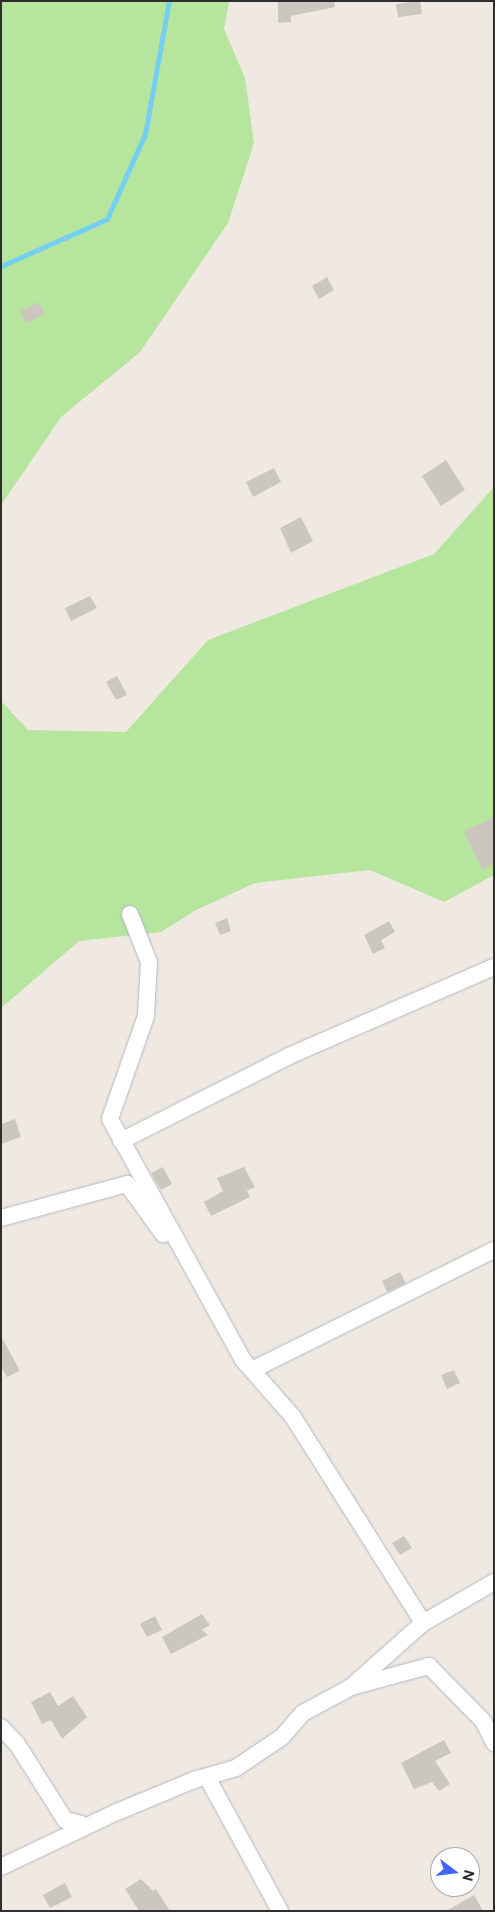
<!DOCTYPE html>
<style>
body{margin:0}
#map{position:relative;width:495px;height:1912px;overflow:hidden;background:#efe9e1;font-family:"Public Sans",sans-serif}
div>[style]{position:absolute}
.green>*{inset:0;background:#b6e59e}
.stream>*{height:5px;margin:-2.5px;padding:0 2.5px;transform-origin:2.5px;border-radius:2.5px;background:#75cff0}
.building>*{inset:0;background:#cbc7bf}
.roads{filter:drop-shadow(0 0 1px #b4b7c1) drop-shadow(0 0 1px #b4b7c1)}
.street>*{height:16px;margin:-8px;padding:0 8px;transform-origin:8px;border-radius:8px;background:#fff}
span{translate:-50% -50%;white-space:nowrap;text-align:center;line-height:1.15;-webkit-text-stroke:4px #fff;paint-order:stroke}
.frame{position:absolute;inset:0;border:2px solid #2e2e2e;pointer-events:none}
.north{position:absolute;left:430px;top:1847px;width:50px;height:50px;box-sizing:border-box;background:#fff;border:1px solid #ababab;border-radius:50%;rotate:105deg;font-size:14px;font-weight:700;line-height:20px;text-align:center;color:#2e2e2e}
.north::after{content:'';display:block;margin:auto;width:18px;height:22px;background:#4264fb;clip-path:polygon(50% 0,100% 100%,50% 72%,0 100%)}
</style>
<div id="map">
<div class="green">
<div style="clip-path:polygon(1px 1px,229px 1px,224px 29px,245px 78px,254px 143px,228px 223px,140px 352px,61px 417px,1px 505px)"></div>
<div style="clip-path:polygon(494px 487px,494px 875px,444px 902px,370px 870px,255px 883px,196px 910px,161px 932px,79px 941px,1px 1008px,1px 701px,28px 730px,126px 732px,208px 640px,434px 554px)"></div>
</div>
<div class="stream">
<div style="left:1px;top:266px;width:116px;rotate:-23.9deg"></div>
<div style="left:107px;top:219px;width:93px;rotate:-65.9deg"></div>
<div style="left:145px;top:134px;width:135px;rotate:-79.8deg"></div>
</div>
<div class="building">
<div style="clip-path:polygon(278px 1px,334px 1px,335px 7px,291px 16px,291px 22px,278px 23px)"></div>
<div style="clip-path:polygon(420px 1px,422px 14px,398px 17px,396px 4px)"></div>
<div style="clip-path:polygon(327px 277px,334px 290px,319px 299px,312px 286px)"></div>
<div style="clip-path:polygon(39px 302px,45px 314px,26px 323px,20px 311px)"></div>
<div style="clip-path:polygon(446px 460px,465px 490px,441px 506px,422px 476px)"></div>
<div style="clip-path:polygon(274px 468px,281px 482px,253px 497px,246px 482px)"></div>
<div style="clip-path:polygon(301px 517px,313px 541px,291px 553px,280px 528px)"></div>
<div style="clip-path:polygon(90px 596px,97px 608px,71px 621px,65px 608px)"></div>
<div style="clip-path:polygon(117px 676px,127px 695px,116px 700px,106px 682px)"></div>
<div style="clip-path:polygon(494px 817px,494px 864px,482px 870px,464px 831px)"></div>
<div style="clip-path:polygon(227px 918px,231px 931px,220px 935px,215px 923px)"></div>
<div style="clip-path:polygon(389px 921px,395px 932px,381px 940px,385px 948px,373px 954px,364px 935px)"></div>
<div style="clip-path:polygon(15px 1119px,21px 1137px,1px 1144px,1px 1124px)"></div>
<div style="clip-path:polygon(163px 1167px,172px 1184px,161px 1190px,151px 1173px)"></div>
<div style="clip-path:polygon(244px 1167px,255px 1187px,247px 1191px,250px 1197px,211px 1216px,204px 1202px,223px 1191px,217px 1178px)"></div>
<div style="clip-path:polygon(400px 1272px,406px 1283px,387px 1292px,382px 1281px)"></div>
<div style="clip-path:polygon(1px 1336px,20px 1371px,7px 1377px,1px 1366px)"></div>
<div style="clip-path:polygon(454px 1370px,460px 1383px,447px 1389px,441px 1375px)"></div>
<div style="clip-path:polygon(404px 1536px,412px 1548px,400px 1555px,392px 1543px)"></div>
<div style="clip-path:polygon(202px 1614px,210px 1625px,202px 1630px,208px 1635px,171px 1654px,162px 1637px)"></div>
<div style="clip-path:polygon(155px 1616px,162px 1630px,147px 1637px,140px 1624px)"></div>
<div style="clip-path:polygon(50px 1692px,58px 1706px,73px 1696px,87px 1717px,62px 1739px,51px 1720px,42px 1724px,31px 1702px)"></div>
<div style="clip-path:polygon(444px 1740px,451px 1753px,435px 1761px,450px 1784px,439px 1791px,432px 1782px,414px 1789px,401px 1763px)"></div>
<div style="clip-path:polygon(141px 1879px,153px 1891px,156px 1889px,170px 1911px,139px 1911px,125px 1889px)"></div>
<div style="clip-path:polygon(65px 1883px,72px 1897px,50px 1908px,43px 1895px)"></div>
<div style="clip-path:polygon(474px 1895px,483px 1911px,446px 1911px)"></div>
</div>
<div class="roads">
<div class="street">
<div style="left:130px;top:914px;width:52px;rotate:68.4deg"></div>
<div style="left:149px;top:962px;width:54px;rotate:93.2deg"></div>
<div style="left:146px;top:1016px;width:109px;rotate:109.3deg"></div>
<div style="left:110px;top:1119px;width:275px;rotate:61.1deg"></div>
<div style="left:243px;top:1360px;width:76px;rotate:48.7deg"></div>
<div style="left:293px;top:1417px;width:244px;rotate:57.7deg"></div>
<div style="left:423px;top:1623px;width:96px;rotate:138.4deg"></div>
<div style="left:121px;top:1141px;width:188px;rotate:-26.8deg"></div>
<div style="left:289px;top:1056px;width:223px;rotate:-23.5deg"></div>
<div style="left:1px;top:1218px;width:131px;rotate:-15.1deg"></div>
<div style="left:127px;top:1184px;width:62px;rotate:54.2deg"></div>
<div style="left:252px;top:1370px;width:270px;rotate:-26.4deg"></div>
<div style="left:423px;top:1623px;width:82px;rotate:-30deg"></div>
<div style="left:1px;top:1727px;width:23px;rotate:47deg"></div>
<div style="left:17px;top:1744px;width:90px;rotate:57.7deg"></div>
<div style="left:65px;top:1820px;width:16px;rotate:14deg"></div>
<div style="left:207px;top:1777px;width:153px;rotate:61.4deg"></div>
<div style="left:1px;top:1867px;width:128px;rotate:-25.4deg"></div>
<div style="left:117px;top:1812px;width:83px;rotate:-22.6deg"></div>
<div style="left:194px;top:1780px;width:44px;rotate:-15.9deg"></div>
<div style="left:236px;top:1768px;width:55px;rotate:-34deg"></div>
<div style="left:282px;top:1737px;width:32px;rotate:-49deg"></div>
<div style="left:303px;top:1713px;width:55px;rotate:-28.4deg"></div>
<div style="left:351px;top:1687px;width:81px;rotate:-15.1deg"></div>
<div style="left:429px;top:1666px;width:77px;rotate:45.5deg"></div>
<div style="left:483px;top:1721px;width:25px;rotate:63deg"></div>
</div>
</div>
<div class="frame"></div>
<div class="north">N</div>
</div>
